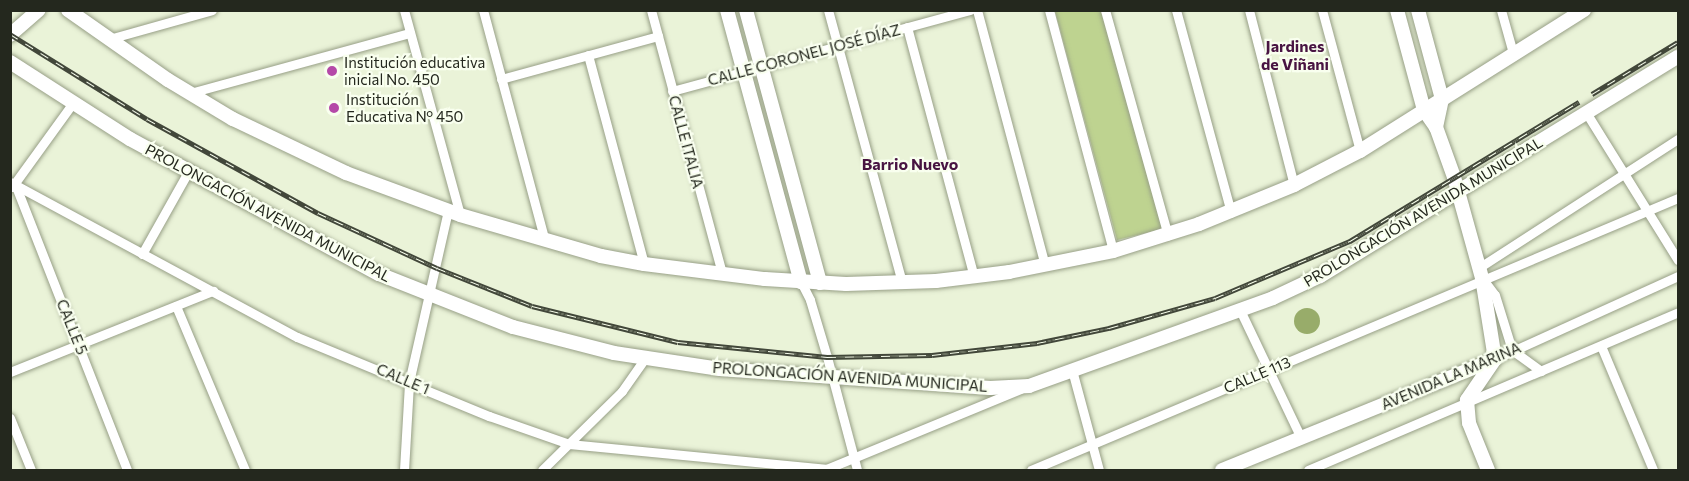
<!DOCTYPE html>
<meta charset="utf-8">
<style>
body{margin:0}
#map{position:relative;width:1689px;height:481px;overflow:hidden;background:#eaf3d8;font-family:Commissioner,sans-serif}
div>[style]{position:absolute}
.green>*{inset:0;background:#bed390}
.water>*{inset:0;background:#98ac6a}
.round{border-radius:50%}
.roads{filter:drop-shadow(0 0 2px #979f86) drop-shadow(0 0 2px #979f86)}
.street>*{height:9px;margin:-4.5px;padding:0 4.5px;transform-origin:4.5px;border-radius:4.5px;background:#fff}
.secondary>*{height:14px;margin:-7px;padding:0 7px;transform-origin:7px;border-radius:7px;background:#fff}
.rail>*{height:5px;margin-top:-2.5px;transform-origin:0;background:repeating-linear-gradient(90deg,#f9ffef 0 9px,#42473a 0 18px);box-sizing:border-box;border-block:2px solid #42473a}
.dots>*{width:16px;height:16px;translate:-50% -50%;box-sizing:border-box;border:3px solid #f9ffef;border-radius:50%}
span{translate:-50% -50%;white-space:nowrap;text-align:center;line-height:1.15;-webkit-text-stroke:4.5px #f9ffef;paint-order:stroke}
.street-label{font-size:15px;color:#24281e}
.poi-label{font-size:15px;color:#24281e}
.left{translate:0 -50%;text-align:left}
.neighbourhood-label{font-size:16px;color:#481442;font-weight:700}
.frame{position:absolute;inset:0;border:12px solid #24281e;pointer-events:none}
</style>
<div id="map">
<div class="green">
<div style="clip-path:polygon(1055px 11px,1101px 11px,1162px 229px,1117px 240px)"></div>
</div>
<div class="water">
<div class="round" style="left:1294px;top:308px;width:26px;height:26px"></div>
</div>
<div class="roads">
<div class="street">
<div style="left:404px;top:10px;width:213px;rotate:74.7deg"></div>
<div style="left:483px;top:10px;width:239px;rotate:75deg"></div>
<div style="left:651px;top:10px;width:273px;rotate:74.9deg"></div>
<div style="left:828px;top:10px;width:282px;rotate:74.8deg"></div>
<div style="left:977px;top:10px;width:265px;rotate:75.1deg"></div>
<div style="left:1049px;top:10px;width:249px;rotate:75.1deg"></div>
<div style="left:1105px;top:10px;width:234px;rotate:74.4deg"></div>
<div style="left:1176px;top:10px;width:210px;rotate:74.8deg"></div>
<div style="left:1249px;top:10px;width:181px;rotate:75.6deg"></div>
<div style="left:1322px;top:10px;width:146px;rotate:74.9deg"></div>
<div style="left:1501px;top:10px;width:45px;rotate:74.4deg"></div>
<div style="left:907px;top:27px;width:259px;rotate:75deg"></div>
<div style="left:109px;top:39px;width:107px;rotate:-15.7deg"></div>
<div style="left:588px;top:55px;width:216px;rotate:75deg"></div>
<div style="left:501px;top:79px;width:163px;rotate:-15.3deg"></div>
<div style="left:672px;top:91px;width:309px;rotate:-15.2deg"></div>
<div style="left:190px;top:93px;width:228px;rotate:-15.3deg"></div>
<div style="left:1587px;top:114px;width:172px;rotate:58.1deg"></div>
<div style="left:10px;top:182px;width:326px;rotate:28.4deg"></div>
<div style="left:297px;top:337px;width:208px;rotate:22.4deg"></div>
<div style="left:489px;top:416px;width:85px;rotate:19.3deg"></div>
<div style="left:569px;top:444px;width:260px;rotate:5.5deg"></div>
<div style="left:15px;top:184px;width:307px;rotate:68.6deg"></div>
<div style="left:12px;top:187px;width:102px;rotate:-54.1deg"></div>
<div style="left:142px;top:254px;width:94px;rotate:-60.7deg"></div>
<div style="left:1480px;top:267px;width:236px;rotate:-32.9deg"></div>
<div style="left:1482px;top:278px;width:21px;rotate:53deg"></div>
<div style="left:1495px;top:295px;width:58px;rotate:72.8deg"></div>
<div style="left:1512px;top:350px;width:36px;rotate:36deg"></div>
<div style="left:801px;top:282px;width:20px;rotate:63deg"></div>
<div style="left:810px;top:300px;width:59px;rotate:73.4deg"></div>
<div style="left:827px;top:357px;width:117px;rotate:75.1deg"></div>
<div style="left:176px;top:306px;width:178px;rotate:67.2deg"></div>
<div style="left:1240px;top:310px;width:142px;rotate:64.5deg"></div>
<div style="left:1601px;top:346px;width:134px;rotate:67.2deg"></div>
<div style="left:1495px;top:359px;width:201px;rotate:-24.4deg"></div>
<div style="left:1072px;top:370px;width:104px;rotate:74.9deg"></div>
<div style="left:10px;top:372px;width:219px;rotate:-21.8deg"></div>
<div style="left:10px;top:418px;width:56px;rotate:68deg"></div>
<div style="left:404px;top:470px;width:88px;rotate:-86.7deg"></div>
<div style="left:409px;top:382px;width:176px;rotate:-77.2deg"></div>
<div style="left:542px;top:470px;width:112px;rotate:-44.6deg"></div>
<div style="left:622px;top:391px;width:39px;rotate:-55deg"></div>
<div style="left:824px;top:470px;width:213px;rotate:-22.4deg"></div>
<div style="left:1031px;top:470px;width:702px;rotate:-22.8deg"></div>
<div style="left:1308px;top:470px;width:402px;rotate:-23.1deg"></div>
</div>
<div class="secondary">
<div style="left:68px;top:10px;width:122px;rotate:35deg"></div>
<div style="left:168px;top:80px;width:76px;rotate:31deg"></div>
<div style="left:233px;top:119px;width:125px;rotate:25.5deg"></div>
<div style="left:346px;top:173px;width:121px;rotate:20.2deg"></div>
<div style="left:460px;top:215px;width:147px;rotate:16.2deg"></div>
<div style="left:601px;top:256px;width:44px;rotate:10.5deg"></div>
<div style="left:644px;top:264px;width:122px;rotate:7.1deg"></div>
<div style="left:765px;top:279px;width:81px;rotate:3.5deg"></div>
<div style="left:846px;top:284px;width:90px;rotate:-1.9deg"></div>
<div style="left:936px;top:281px;width:74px;rotate:-7deg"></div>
<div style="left:1009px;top:272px;width:106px;rotate:-11.4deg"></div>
<div style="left:1113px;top:251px;width:90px;rotate:-17.4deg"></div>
<div style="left:1199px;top:224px;width:103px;rotate:-22.3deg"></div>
<div style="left:1294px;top:185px;width:74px;rotate:-27.3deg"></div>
<div style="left:1360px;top:151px;width:265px;rotate:-32.2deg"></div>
<div style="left:727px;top:10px;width:282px;rotate:74.8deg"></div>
<div style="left:746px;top:10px;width:283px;rotate:74.8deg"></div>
<div style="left:1397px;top:10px;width:104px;rotate:74.9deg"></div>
<div style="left:1424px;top:110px;width:21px;rotate:55deg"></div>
<div style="left:1436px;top:127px;width:53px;rotate:70.2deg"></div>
<div style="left:1454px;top:177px;width:105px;rotate:74.5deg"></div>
<div style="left:1482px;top:278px;width:82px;rotate:80.9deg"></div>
<div style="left:1495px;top:359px;width:50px;rotate:124.3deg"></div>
<div style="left:1467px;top:400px;width:23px;rotate:85deg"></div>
<div style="left:1469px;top:423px;width:51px;rotate:68deg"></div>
<div style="left:1418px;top:10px;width:92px;rotate:74.9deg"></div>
<div style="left:1442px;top:99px;width:29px;rotate:102deg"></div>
<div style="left:10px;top:35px;width:38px;rotate:-41deg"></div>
<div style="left:10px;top:62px;width:143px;rotate:32.7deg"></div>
<div style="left:130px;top:139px;width:283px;rotate:28.5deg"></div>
<div style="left:379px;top:274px;width:144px;rotate:21.6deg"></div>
<div style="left:513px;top:327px;width:104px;rotate:14.4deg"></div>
<div style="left:614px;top:353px;width:107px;rotate:8.6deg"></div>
<div style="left:720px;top:369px;width:271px;rotate:4deg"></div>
<div style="left:990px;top:388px;width:39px;rotate:-3deg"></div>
<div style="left:1029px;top:386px;width:259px;rotate:-19.8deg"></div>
<div style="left:1273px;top:298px;width:52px;rotate:-25.1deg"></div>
<div style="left:1320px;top:276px;width:420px;rotate:-31.5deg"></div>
<div style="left:1222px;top:470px;width:295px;rotate:-22.1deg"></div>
</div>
</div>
<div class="rail">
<div style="left:10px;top:34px;width:161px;rotate:31.8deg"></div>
<div style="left:147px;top:119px;width:195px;rotate:28.8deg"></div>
<div style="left:318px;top:213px;width:131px;rotate:24.8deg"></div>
<div style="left:437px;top:268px;width:102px;rotate:21.8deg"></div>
<div style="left:532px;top:306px;width:150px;rotate:13.9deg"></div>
<div style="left:678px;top:342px;width:150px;rotate:5.7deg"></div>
<div style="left:827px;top:357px;width:105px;rotate:-1.1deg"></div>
<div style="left:932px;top:355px;width:106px;rotate:-6.5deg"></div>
<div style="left:1037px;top:343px;width:74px;rotate:-11.8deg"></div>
<div style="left:1109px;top:328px;width:110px;rotate:-15.8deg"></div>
<div style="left:1215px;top:298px;width:147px;rotate:-22.9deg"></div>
<div style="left:1350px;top:241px;width:268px;rotate:-31.3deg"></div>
<div style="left:1592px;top:94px;width:100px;rotate:-31.2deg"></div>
</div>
<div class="dots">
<div style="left:332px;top:71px;background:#b549a8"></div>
<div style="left:334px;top:108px;background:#b549a8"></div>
</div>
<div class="street-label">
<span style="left:804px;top:55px;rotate:-15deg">CALLE CORONEL JOSÉ DÍAZ</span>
<span style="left:686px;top:142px;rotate:75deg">CALLE ITALIA</span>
<span style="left:1423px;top:212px;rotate:-31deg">PROLONGACIÓN AVENIDA MUNICIPAL</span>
<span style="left:268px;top:213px;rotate:28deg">PROLONGACIÓN AVENIDA MUNICIPAL</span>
<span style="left:72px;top:327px;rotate:68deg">CALLE 5</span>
<span style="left:1257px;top:375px;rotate:-23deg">CALLE 113</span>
<span style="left:1451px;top:376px;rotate:-23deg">AVENIDA LA MARINA</span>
<span style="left:850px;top:377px;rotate:4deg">PROLONGACIÓN AVENIDA MUNICIPAL</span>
<span style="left:403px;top:379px;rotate:23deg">CALLE 1</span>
</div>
<div class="poi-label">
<span class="left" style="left:344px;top:71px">Institución educativa<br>inicial No. 450</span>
<span class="left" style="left:346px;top:108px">Institución<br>Educativa Nº 450</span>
</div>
<div class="neighbourhood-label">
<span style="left:1295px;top:55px">Jardines<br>de Viñani</span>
<span style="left:910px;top:164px">Barrio Nuevo</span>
</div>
<div class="frame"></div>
</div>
